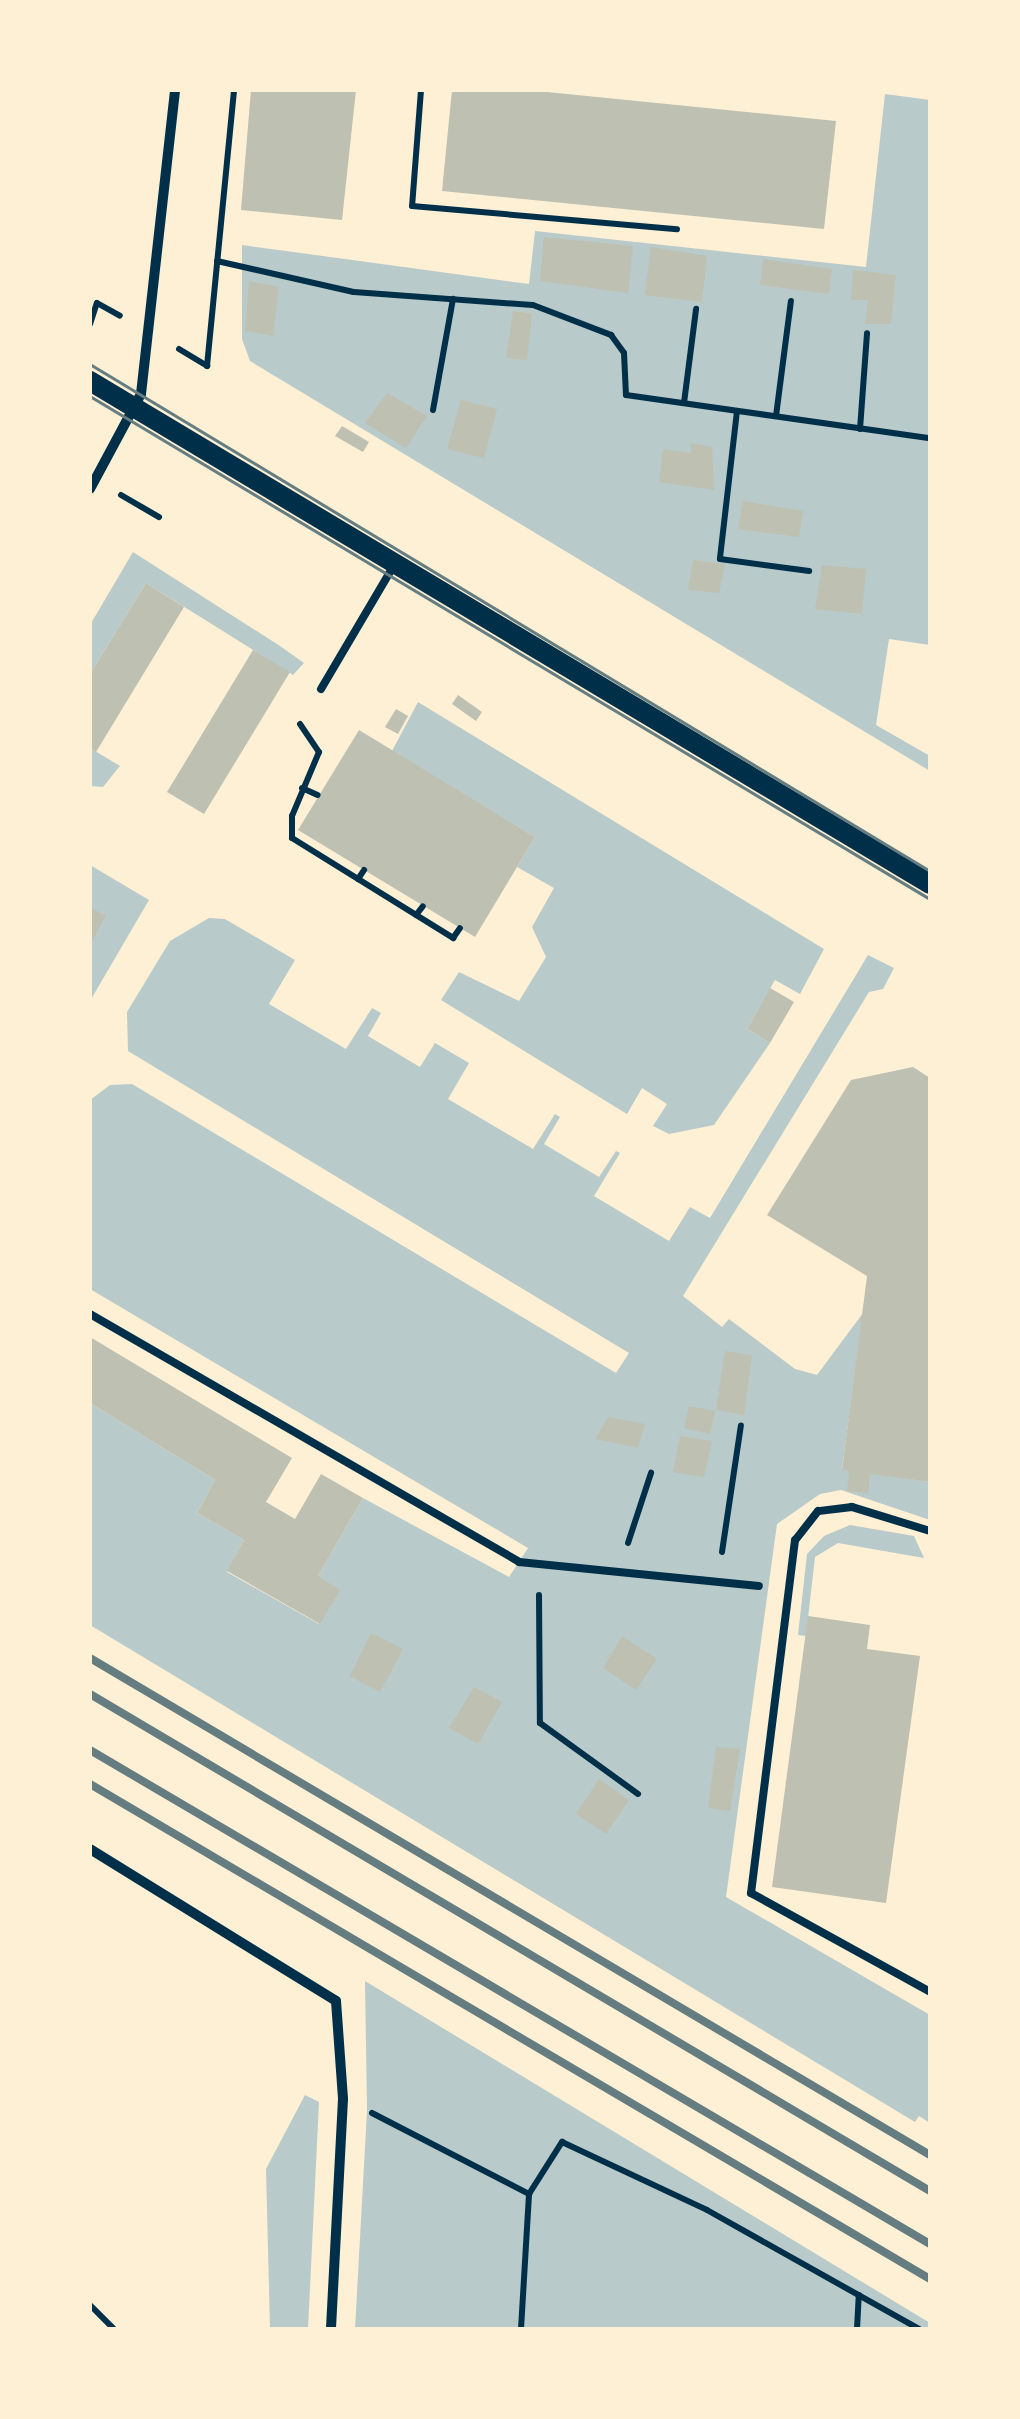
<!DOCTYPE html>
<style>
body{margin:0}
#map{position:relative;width:1020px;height:2419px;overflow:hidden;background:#fdf0d5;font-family:"Work Sans",sans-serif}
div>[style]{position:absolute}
.green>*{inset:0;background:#b9caca}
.building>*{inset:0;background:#bec0b2}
.path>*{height:6px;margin:-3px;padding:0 3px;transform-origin:3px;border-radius:3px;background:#003049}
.service>*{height:8px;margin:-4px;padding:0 4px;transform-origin:4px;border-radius:4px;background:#003049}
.minor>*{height:10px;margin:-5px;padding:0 5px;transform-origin:5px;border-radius:5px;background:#003049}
.secondary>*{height:20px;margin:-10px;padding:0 10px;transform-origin:10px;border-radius:10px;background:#003049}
.tram>*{height:2.5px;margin:-1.25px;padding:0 1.25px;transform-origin:1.25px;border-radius:1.25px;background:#657d81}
.rail>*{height:8px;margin:-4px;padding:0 4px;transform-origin:4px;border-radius:4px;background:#657d81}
span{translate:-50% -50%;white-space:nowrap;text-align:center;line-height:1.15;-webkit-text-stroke:9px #fdf0d5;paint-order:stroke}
.frame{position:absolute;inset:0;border:92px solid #fdf0d5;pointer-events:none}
</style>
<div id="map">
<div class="green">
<div style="clip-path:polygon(885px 94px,930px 100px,930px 645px,889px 639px,876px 725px,930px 756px,930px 771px,250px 361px,242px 339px,242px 245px,529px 284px,535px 231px,866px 267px)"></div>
<div style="clip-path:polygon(133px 552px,280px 646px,304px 663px,293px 675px,146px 583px,90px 674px,90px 625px)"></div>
<div style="clip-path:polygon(418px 702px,824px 949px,800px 994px,775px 980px,747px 1029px,770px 1043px,714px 1125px,669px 1134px,653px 1126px,667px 1104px,642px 1088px,627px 1114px,441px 1000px,459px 972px,519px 1001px,546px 957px,532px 927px,554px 888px,517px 867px,535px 837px,392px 751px)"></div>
<div style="clip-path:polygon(90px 748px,120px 766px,103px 787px,90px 786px)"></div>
<div style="clip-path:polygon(90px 865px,149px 900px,90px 1001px)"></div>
<div style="clip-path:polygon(209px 918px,225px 919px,295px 960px,269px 1004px,346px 1049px,372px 1008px,381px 1013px,368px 1036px,420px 1067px,435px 1043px,469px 1063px,448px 1099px,533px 1149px,555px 1114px,560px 1117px,544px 1144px,599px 1177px,616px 1151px,620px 1153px,594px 1196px,669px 1241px,690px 1207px,710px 1218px,868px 955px,894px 968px,883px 989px,869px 992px,683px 1296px,722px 1327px,729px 1319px,795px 1369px,817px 1375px,863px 1313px,842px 1469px,930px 1482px,930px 1520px,841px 1490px,820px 1494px,777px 1524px,726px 1897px,930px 2015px,930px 2123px,919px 2116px,915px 2122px,90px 1625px,90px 1403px,215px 1480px,197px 1513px,244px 1540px,227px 1572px,319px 1624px,318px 1576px,363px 1498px,509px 1577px,528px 1548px,90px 1289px,90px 1100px,110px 1085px,132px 1084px,616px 1373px,629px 1353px,128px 1051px,127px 1012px,170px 941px)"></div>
<div style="clip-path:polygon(850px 1525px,914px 1536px,924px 1558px,838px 1543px,815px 1557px,806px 1636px,798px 1635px,807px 1554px,824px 1536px)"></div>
<div style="clip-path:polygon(365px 1981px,930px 2323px,930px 2329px,355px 2329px,367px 2111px)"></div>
<div style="clip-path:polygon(305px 2095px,319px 2102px,308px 2329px,270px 2329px,266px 2169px)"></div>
</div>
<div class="building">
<div style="clip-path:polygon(251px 90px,356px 90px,342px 220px,241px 210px)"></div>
<div style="clip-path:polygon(452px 90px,527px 90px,836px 121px,824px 229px,442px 191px)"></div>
<div style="clip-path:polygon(544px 237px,633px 246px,628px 293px,540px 281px)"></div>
<div style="clip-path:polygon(651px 247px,707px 256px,702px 302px,645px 295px)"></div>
<div style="clip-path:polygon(763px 259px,832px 269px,829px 294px,760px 285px)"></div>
<div style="clip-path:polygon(853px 270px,896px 275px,891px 324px,865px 324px,868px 300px,851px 300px)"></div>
<div style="clip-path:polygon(249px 281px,279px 287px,273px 336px,245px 331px)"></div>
<div style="clip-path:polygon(513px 311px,532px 314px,527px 360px,506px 358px)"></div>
<div style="clip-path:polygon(387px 393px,427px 416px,406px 448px,365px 423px)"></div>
<div style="clip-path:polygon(461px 400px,497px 409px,484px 458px,447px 449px)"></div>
<div style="clip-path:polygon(342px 426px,369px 442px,363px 452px,335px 436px)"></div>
<div style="clip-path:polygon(691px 443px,712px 447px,714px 490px,659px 482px,663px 449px,691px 453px)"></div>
<div style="clip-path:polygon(743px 501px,803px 511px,799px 537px,738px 529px)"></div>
<div style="clip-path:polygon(693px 560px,725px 564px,719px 593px,688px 590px)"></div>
<div style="clip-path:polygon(822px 565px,866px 569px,862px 614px,815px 609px)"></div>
<div style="clip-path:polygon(146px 583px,184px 607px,96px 752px,90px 748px,90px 674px)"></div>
<div style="clip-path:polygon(253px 650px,290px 672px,204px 814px,167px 792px)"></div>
<div style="clip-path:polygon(458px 695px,482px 712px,476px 721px,452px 704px)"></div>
<div style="clip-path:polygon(396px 709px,408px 716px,398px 734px,385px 727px)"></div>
<div style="clip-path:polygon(359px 730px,535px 837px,475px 937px,298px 830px)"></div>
<div style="clip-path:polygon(90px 907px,106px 916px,90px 944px)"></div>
<div style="clip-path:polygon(770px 988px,794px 1002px,770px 1043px,747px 1029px)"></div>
<div style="clip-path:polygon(913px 1067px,930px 1078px,930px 1482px,870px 1474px,868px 1493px,847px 1491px,849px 1471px,842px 1470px,867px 1276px,767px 1215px,851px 1080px)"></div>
<div style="clip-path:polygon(90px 1337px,292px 1458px,266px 1502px,295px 1519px,321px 1474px,363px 1498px,318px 1576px,340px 1590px,320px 1624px,227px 1571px,244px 1540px,197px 1513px,215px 1480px,90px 1403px)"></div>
<div style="clip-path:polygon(725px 1351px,752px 1355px,744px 1415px,716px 1410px)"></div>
<div style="clip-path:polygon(689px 1406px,715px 1411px,710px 1434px,684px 1428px)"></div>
<div style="clip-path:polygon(608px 1417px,645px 1424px,638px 1448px,595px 1439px)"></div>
<div style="clip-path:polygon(680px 1436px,712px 1441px,704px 1477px,673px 1472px)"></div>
<div style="clip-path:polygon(808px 1616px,870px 1625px,867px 1649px,920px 1656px,886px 1903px,772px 1887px)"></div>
<div style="clip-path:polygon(371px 1633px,403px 1649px,380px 1692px,350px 1676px)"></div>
<div style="clip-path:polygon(622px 1636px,657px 1659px,636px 1690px,603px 1668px)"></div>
<div style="clip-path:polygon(474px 1687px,502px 1702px,478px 1744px,449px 1728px)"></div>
<div style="clip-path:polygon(716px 1747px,740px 1749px,730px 1811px,708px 1808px)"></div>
<div style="clip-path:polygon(599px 1779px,629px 1800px,606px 1834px,576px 1814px)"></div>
</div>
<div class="path">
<div style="left:421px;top:90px;width:116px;rotate:94.4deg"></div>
<div style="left:412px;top:206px;width:266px;rotate:5deg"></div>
<div style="left:217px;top:261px;width:140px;rotate:12.8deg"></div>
<div style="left:354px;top:292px;width:179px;rotate:4.2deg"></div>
<div style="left:533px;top:305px;width:84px;rotate:21deg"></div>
<div style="left:611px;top:335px;width:22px;rotate:54deg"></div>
<div style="left:624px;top:353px;width:42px;rotate:87.3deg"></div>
<div style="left:626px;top:395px;width:307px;rotate:8.1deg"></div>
<div style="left:90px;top:324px;width:22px;rotate:-72deg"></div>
<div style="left:97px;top:303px;width:26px;rotate:29deg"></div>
<div style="left:179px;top:349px;width:33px;rotate:31deg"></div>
<div style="left:207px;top:366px;width:277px;rotate:-84.4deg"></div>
<div style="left:684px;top:403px;width:95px;rotate:-82.7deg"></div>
<div style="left:433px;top:410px;width:113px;rotate:-79.8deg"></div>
<div style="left:737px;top:411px;width:149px;rotate:96.6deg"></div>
<div style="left:720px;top:559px;width:90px;rotate:7.7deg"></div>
<div style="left:776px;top:416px;width:116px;rotate:-82.6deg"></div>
<div style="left:860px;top:429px;width:96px;rotate:-85.8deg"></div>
<div style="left:121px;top:495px;width:44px;rotate:30.1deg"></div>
<div style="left:300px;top:724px;width:34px;rotate:56deg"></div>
<div style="left:319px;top:752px;width:69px;rotate:112.9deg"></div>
<div style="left:292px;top:816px;width:22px;rotate:90deg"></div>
<div style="left:292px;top:838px;width:190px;rotate:31.8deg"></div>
<div style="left:453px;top:938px;width:12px;rotate:-55deg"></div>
<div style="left:302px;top:788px;width:17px;rotate:24deg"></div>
<div style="left:358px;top:879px;width:11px;rotate:-56deg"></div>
<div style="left:416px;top:915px;width:11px;rotate:-52deg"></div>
<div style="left:628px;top:1543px;width:74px;rotate:-71.8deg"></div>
<div style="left:722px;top:1552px;width:128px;rotate:-81.5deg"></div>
<div style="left:539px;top:1595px;width:128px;rotate:89.6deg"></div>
<div style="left:540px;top:1723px;width:121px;rotate:35.9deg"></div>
<div style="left:372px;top:2113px;width:177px;rotate:27.3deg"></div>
<div style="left:90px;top:2305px;width:34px;rotate:45deg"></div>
<div style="left:521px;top:2329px;width:135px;rotate:-86.6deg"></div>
<div style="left:529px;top:2194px;width:62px;rotate:-57.6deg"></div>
<div style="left:562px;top:2142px;width:160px;rotate:25.1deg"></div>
<div style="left:707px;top:2210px;width:243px;rotate:29.3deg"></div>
<div style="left:857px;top:2329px;width:34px;rotate:-87deg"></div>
</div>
<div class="service">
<div style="left:321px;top:689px;width:144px;rotate:-59.5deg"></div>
<div style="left:90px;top:1314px;width:496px;rotate:30deg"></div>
<div style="left:519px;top:1562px;width:241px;rotate:5.7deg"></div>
<div style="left:930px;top:1531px;width:82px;rotate:-162.9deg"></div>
<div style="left:852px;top:1507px;width:34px;rotate:173deg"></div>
<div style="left:818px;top:1511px;width:37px;rotate:128deg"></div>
<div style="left:795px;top:1540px;width:356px;rotate:97.1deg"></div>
<div style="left:751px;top:1893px;width:205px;rotate:28.9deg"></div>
</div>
<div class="minor">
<div style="left:90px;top:489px;width:108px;rotate:-61.8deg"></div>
<div style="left:141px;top:394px;width:306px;rotate:-83.6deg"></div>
<div style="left:90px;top:1849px;width:289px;rotate:31.7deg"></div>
<div style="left:336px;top:2001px;width:98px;rotate:85.9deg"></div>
<div style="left:343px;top:2099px;width:230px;rotate:93deg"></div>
</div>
<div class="secondary">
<div style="left:90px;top:381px;width:979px;rotate:30.91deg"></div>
</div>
<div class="tram">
<div style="left:90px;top:364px;width:981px;rotate:31.11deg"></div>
<div style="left:90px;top:396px;width:979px;rotate:30.91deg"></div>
</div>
<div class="rail">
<div style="left:90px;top:1658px;width:976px;rotate:30.61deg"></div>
<div style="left:90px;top:1694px;width:976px;rotate:30.61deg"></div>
<div style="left:90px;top:1750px;width:974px;rotate:30.46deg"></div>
<div style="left:90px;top:1784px;width:975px;rotate:30.51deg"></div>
</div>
<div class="frame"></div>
</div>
